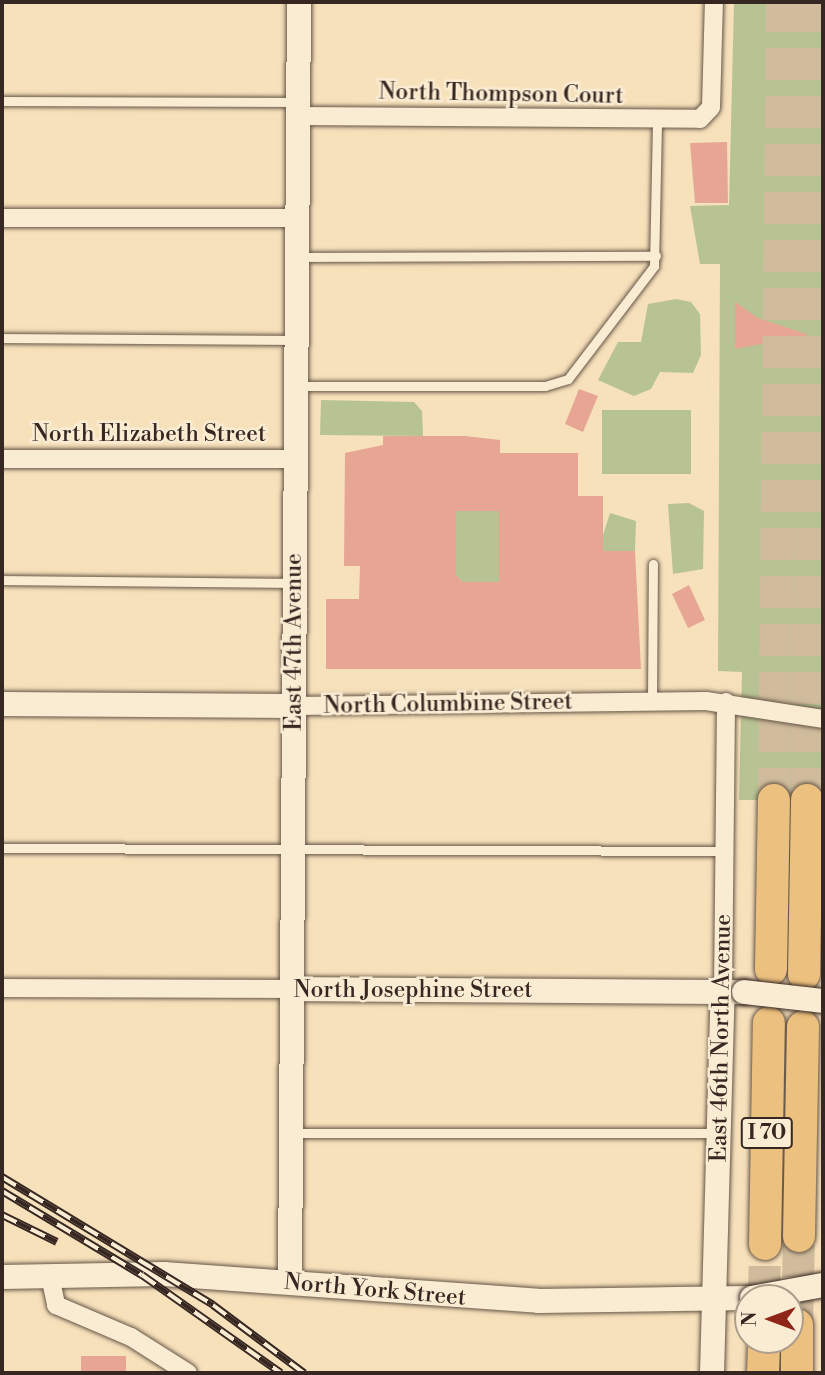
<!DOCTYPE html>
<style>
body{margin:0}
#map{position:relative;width:825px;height:1375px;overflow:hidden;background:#f7e1bb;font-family:"Libre Bodoni",serif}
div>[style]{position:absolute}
.green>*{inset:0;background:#b8c393}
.building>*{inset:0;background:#e7a593}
.highway-tunnel>*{height:32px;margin-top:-16px;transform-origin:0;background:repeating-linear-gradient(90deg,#d0bc9c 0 32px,transparent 0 48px)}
.roads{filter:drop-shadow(0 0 2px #665648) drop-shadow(0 0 2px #665648)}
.lane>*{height:9px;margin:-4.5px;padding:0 4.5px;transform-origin:4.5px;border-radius:4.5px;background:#faecd3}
.street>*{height:18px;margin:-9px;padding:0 9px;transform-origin:9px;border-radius:9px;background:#faecd3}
.secondary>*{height:24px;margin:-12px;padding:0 12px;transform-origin:12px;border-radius:12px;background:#faecd3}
.highway>*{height:32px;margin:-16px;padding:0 16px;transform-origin:16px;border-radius:16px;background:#ecc07e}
.rail>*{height:8px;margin-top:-4px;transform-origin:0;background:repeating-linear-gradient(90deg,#faecd3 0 16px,#362722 0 32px);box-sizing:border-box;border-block:2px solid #362722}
.bridges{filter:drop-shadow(0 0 2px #362722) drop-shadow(0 0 2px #362722)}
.secondary-bridge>*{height:24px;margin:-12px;padding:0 12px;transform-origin:12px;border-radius:12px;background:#faecd3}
span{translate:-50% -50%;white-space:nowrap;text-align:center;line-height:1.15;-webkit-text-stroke:5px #faecd3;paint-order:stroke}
.shield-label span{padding:2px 5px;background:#faecd3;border:2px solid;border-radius:5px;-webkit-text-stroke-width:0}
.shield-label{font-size:21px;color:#362722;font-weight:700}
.street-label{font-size:23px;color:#362722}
.frame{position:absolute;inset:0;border:4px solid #362722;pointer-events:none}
.north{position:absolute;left:734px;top:1284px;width:70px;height:70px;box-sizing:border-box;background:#faecd3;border:2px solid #ac9d8c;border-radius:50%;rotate:270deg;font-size:19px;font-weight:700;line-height:28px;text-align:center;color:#362722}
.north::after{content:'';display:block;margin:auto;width:24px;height:32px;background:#8f2418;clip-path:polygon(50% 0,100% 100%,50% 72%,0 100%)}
</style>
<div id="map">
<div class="green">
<div style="clip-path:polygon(734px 2px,823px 2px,823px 800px,739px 800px,742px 672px,718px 671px,720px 264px,700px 264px,690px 206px,729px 205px)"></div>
<div style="clip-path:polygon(676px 299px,691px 302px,700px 314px,701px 355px,693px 373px,660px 372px,651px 389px,634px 396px,598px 380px,618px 342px,641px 342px,648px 304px)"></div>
<div style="clip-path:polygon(321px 400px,414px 402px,422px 411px,423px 436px,320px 435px)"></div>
<div style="clip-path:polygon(602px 410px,691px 410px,691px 474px,602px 474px)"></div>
<div style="clip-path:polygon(689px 503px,704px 511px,703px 569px,673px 574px,668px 504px)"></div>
<div style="clip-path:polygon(456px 511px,499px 511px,508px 582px,462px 582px,456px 575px)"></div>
<div style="clip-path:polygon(610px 513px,636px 521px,635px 551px,598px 551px)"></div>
</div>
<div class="building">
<div style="clip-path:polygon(727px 142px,728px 203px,695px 203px,690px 143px)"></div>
<div style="clip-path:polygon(735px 302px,758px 318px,809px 335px,735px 349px)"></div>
<div style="clip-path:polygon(579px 389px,598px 396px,583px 432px,565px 424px)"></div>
<div style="clip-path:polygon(evenodd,383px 436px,465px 436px,500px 440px,500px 453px,578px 453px,578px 496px,603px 496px,603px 551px,635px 551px,641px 669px,326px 669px,326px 599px,359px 599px,360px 566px,344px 566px,345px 453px,383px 445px,383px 436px,456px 511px,499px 511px,499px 582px,462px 582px,456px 575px,456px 511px)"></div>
<div style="clip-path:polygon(689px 585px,705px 620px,688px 628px,672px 594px)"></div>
<div style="clip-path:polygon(81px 1356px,126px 1356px,126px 1373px,81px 1373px)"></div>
</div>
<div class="highway-tunnel">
<div style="left:774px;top:800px;width:798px;rotate:-89.43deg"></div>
<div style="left:807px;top:800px;width:798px;rotate:-89.64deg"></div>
<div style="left:764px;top:1298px;width:54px;rotate:-88.9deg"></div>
<div style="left:797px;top:1325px;width:89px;rotate:-88.7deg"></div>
</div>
<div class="roads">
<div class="lane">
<div style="left:2px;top:101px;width:294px;rotate:0.2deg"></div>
<div style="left:298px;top:257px;width:358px;rotate:-0.2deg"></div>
<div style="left:2px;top:338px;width:293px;rotate:0.4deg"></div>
<div style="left:297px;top:386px;width:248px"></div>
<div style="left:545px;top:386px;width:24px;rotate:-17deg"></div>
<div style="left:568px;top:379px;width:142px;rotate:-52.7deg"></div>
<div style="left:654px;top:266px;width:146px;rotate:-88.8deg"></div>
<div style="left:2px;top:580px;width:291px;rotate:0.6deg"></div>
<div style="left:652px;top:701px;width:137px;rotate:-89.6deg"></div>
<div style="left:2px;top:848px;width:723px;rotate:0.24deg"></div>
<div style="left:292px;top:1133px;width:424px"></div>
</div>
<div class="street">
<div style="left:298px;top:116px;width:402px;rotate:0.4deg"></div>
<div style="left:700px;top:119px;width:16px;rotate:-47deg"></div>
<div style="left:711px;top:107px;width:105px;rotate:-88.4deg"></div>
<div style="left:2px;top:218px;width:295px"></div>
<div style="left:2px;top:459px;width:294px"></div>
<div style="left:294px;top:706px;width:412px;rotate:-0.7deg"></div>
<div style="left:706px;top:701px;width:118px;rotate:8.7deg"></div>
<div style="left:2px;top:988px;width:290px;rotate:0.2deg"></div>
<div style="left:723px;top:991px;width:289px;rotate:-89.4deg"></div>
<div style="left:50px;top:1276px;width:30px;rotate:78deg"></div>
<div style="left:56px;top:1305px;width:82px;rotate:23.1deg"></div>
<div style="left:131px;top:1337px;width:67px;rotate:32.3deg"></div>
</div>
<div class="secondary">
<div style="left:2px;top:704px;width:292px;rotate:0.4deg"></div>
<div style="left:292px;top:989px;width:452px;rotate:0.4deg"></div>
<div style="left:2px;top:1277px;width:162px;rotate:-1.1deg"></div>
<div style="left:164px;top:1274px;width:375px;rotate:4.1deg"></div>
<div style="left:538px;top:1301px;width:210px;rotate:-0.8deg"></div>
<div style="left:290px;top:1282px;width:1280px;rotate:-89.6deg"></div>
<div style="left:712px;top:1373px;width:382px;rotate:-88.4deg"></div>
</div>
<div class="highway">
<div style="left:771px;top:969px;width:169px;rotate:-89deg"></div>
<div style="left:804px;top:974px;width:174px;rotate:-89deg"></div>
<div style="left:799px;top:1236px;width:209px;rotate:-88.9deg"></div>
<div style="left:765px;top:1244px;width:221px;rotate:-89deg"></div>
<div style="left:763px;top:1373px;width:33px;rotate:-88deg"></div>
<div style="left:797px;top:1373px;width:48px;rotate:-90deg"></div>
</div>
</div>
<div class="rail">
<div style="left:2px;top:1177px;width:247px;rotate:31.2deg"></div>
<div style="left:213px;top:1305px;width:114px;rotate:36.8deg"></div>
<div style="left:2px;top:1191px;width:163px;rotate:31deg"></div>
<div style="left:142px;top:1275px;width:170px;rotate:35.2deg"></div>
<div style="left:2px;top:1215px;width:61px;rotate:26.1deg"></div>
</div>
<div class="bridges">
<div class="secondary-bridge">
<div style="left:744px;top:992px;width:80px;rotate:6.5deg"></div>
<div style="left:752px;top:1298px;width:72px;rotate:-10.4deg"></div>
</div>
</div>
<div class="shield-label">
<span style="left:767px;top:1133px">I 70</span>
</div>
<div class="street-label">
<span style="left:501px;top:94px;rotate:1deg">North Thompson Court</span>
<span style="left:149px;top:434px">North Elizabeth Street</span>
<span style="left:294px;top:642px;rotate:-90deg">East 47th Avenue</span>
<span style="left:448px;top:704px;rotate:-1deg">North Columbine Street</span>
<span style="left:413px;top:990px">North Josephine Street</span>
<span style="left:721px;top:1038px;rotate:-89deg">East 46th North Avenue</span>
<span style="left:375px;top:1290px;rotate:5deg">North York Street</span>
</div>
<div class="frame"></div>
<div class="north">N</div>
</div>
